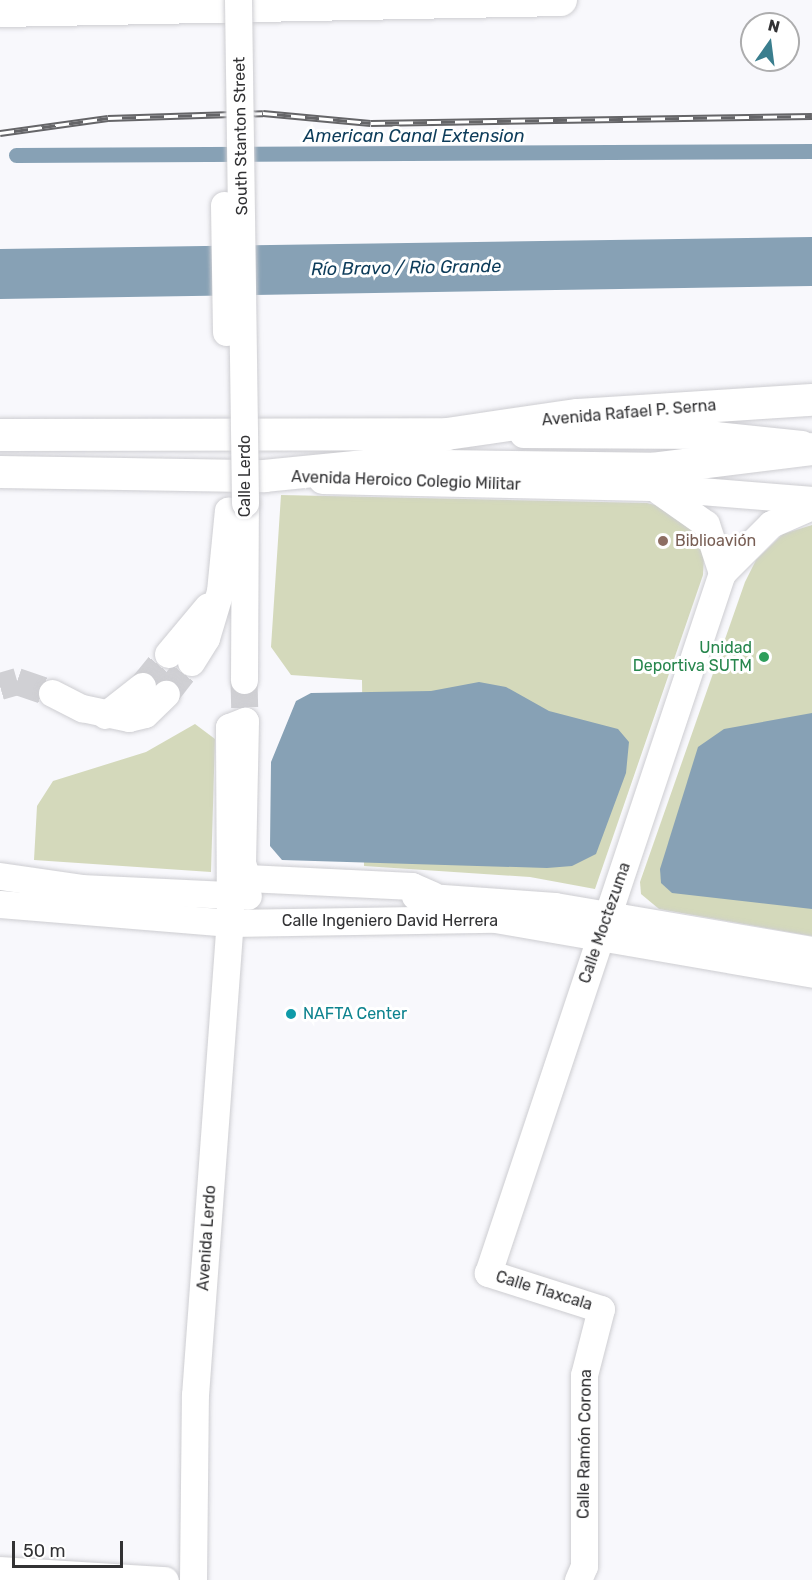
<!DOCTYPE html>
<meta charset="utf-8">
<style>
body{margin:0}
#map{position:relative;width:812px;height:1580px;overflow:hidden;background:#f8f8fc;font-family:Rubik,sans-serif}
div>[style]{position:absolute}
.green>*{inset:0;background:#d4d9bb}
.water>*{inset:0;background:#87a1b5}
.canal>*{height:15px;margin:-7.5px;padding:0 7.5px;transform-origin:7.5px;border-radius:7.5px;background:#87a1b5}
.primary-tunnel>*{height:27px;margin-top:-13.5px;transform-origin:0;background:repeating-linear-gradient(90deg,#d0d0d4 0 27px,transparent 0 41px)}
.roads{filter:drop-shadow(0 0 2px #cdcdd1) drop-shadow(0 0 2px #cdcdd1)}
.primary>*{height:27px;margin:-13.5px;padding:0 13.5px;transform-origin:13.5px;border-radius:13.5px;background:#fff}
.highway>*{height:32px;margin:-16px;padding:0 16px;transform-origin:16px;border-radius:16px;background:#fff}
.rail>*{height:7px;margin-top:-3.5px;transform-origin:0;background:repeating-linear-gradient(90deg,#fff 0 14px,#656568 0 28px);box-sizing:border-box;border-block:2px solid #656568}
.bridges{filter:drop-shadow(0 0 2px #cdcdd1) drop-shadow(0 0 2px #cdcdd1)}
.primary-bridge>*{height:27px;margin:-13.5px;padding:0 13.5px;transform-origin:13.5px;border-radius:13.5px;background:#fff}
.dots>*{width:16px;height:16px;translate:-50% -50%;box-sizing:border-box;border:3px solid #fff;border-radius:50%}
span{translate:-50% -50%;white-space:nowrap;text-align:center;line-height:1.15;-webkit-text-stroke:6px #fff;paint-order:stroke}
.street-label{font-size:16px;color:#323234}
.education-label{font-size:16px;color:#785e54}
.left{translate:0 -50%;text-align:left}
.leisure-label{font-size:16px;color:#27864d}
.right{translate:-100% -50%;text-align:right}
.culture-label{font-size:16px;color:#0d838f}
.water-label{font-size:18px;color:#0d3c5a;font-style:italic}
.north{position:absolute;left:740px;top:12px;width:60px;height:60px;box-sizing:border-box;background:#fff;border:2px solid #adadae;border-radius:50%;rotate:14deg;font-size:16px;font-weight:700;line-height:24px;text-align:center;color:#323234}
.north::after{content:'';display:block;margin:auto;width:21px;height:27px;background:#3a7e8e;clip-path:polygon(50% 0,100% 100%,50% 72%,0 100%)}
.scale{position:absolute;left:12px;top:1541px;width:111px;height:27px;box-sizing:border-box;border:3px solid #323234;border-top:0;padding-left:8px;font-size:18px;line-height:21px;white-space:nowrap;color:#323234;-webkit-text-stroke:4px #fff;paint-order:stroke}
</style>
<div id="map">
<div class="green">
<div style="clip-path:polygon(281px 495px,647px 503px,667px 508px,692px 527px,704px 556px,703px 575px,595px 889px,530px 877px,364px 866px,362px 680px,291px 675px,271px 647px)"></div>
<div style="clip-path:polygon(812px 525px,812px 936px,659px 909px,641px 894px,640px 882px,745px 582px,756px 560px,783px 534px)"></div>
<div style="clip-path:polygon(195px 724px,215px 739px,211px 872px,34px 860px,37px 806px,53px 781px,146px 752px)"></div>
</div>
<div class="water">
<div style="clip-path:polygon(812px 237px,812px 286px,0 299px,0 249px)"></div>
<div style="clip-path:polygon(479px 682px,506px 687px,549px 711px,618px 729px,629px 742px,626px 773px,596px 854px,572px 866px,547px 868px,282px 860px,270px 846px,271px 762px,296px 701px,311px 693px,431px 691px)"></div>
<div style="clip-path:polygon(812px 713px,812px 909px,672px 893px,661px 883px,660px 869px,698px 747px,724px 729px)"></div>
</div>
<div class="canal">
<div style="left:16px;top:155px;width:796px;rotate:-0.29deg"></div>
</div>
<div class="primary-tunnel">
<div style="left:244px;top:680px;width:41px;rotate:88.6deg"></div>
<div style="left:0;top:686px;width:18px;rotate:-16deg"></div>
<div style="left:17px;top:681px;width:37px;rotate:19deg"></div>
<div style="left:142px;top:686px;width:41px;rotate:-50.9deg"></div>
<div style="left:166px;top:694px;width:41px;rotate:-52deg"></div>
</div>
<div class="roads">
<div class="primary">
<div style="left:523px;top:434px;width:192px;rotate:0.3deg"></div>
<div style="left:715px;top:435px;width:87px;rotate:5.9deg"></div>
<div style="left:322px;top:480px;width:329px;rotate:1.2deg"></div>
<div style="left:651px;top:487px;width:162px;rotate:4.6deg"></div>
<div style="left:659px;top:491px;width:57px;rotate:35.1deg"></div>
<div style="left:706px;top:524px;width:52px;rotate:71.9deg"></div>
<div style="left:168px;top:654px;width:62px;rotate:-50.2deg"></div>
<div style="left:191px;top:662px;width:28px;rotate:-58deg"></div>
<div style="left:206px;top:638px;width:49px;rotate:-73.4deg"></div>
<div style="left:220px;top:591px;width:81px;rotate:-84.4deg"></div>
<div style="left:244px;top:680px;width:177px;rotate:-89.7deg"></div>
<div style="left:52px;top:693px;width:34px;rotate:27deg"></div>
<div style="left:82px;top:708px;width:48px;rotate:12deg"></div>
<div style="left:129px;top:718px;width:16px;rotate:-14deg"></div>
<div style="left:145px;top:714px;width:29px;rotate:-44deg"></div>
<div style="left:105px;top:715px;width:47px;rotate:-38.1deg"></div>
<div style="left:0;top:876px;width:82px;rotate:8.4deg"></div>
<div style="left:81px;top:888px;width:167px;rotate:2.7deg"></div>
<div style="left:415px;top:896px;width:140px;rotate:4.1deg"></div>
<div style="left:555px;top:906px;width:261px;rotate:9.7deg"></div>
<div style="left:0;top:904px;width:231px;rotate:4.7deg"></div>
<div style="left:230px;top:923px;width:265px;rotate:-0.9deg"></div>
<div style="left:495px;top:919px;width:322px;rotate:9.8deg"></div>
<div style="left:0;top:1570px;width:165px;rotate:3.5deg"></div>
<div style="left:193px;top:1580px;width:185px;rotate:-89.4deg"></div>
<div style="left:195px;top:1395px;width:473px;rotate:-85.8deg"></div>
<div style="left:230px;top:923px;width:196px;rotate:-90.3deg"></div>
<div style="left:229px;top:727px;width:17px;rotate:-21deg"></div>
<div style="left:245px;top:721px;width:142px;rotate:91.2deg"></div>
<div style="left:242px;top:863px;width:16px;rotate:72deg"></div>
<div style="left:247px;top:878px;width:165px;rotate:2.8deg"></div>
<div style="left:412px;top:886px;width:22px;rotate:24deg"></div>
<div style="left:578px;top:1580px;width:15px;rotate:-67deg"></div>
<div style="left:584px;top:1566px;width:191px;rotate:-90deg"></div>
<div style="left:584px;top:1375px;width:68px;rotate:-75.6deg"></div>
<div style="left:601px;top:1309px;width:119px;rotate:-162.3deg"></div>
<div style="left:488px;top:1273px;width:738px;rotate:-71.52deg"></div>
<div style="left:722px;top:573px;width:69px;rotate:-45deg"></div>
<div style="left:771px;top:524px;width:45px;rotate:-23.7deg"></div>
</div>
<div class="highway">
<div style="left:0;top:11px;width:561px;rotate:-1.12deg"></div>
<div style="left:0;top:435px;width:447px;rotate:-0.1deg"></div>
<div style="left:447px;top:434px;width:132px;rotate:-8.3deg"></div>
<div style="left:578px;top:415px;width:234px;rotate:-3.7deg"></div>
<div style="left:0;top:472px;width:264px;rotate:0.9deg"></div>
<div style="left:264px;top:476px;width:112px;rotate:-5.7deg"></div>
<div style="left:375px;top:465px;width:277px;rotate:0.8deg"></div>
<div style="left:652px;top:469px;width:161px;rotate:-7.1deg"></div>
</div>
</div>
<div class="rail">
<div style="left:0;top:133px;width:109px;rotate:-7.9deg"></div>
<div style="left:108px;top:118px;width:155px;rotate:-1.8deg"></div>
<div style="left:263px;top:113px;width:108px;rotate:5.3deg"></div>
<div style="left:371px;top:123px;width:441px;rotate:-0.9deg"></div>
</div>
<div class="bridges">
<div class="primary-bridge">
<div style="left:238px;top:0;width:503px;rotate:89.2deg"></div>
<div style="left:224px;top:205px;width:127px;rotate:89.1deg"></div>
</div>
</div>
<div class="dots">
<div style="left:663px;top:541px;background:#8d6e63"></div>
<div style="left:764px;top:657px;background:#2e9e5b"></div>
<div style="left:291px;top:1014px;background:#0f9aa8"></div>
</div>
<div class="street-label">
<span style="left:241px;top:136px;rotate:-91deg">South Stanton Street</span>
<span style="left:629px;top:413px;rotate:-5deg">Avenida Rafael P. Serna</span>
<span style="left:245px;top:476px;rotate:-90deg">Calle Lerdo</span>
<span style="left:406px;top:481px;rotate:2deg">Avenida Heroico Colegio Militar</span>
<span style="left:390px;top:921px">Calle Ingeniero David Herrera</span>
<span style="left:605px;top:923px;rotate:-71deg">Calle Moctezuma</span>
<span style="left:207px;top:1238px;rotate:-86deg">Avenida Lerdo</span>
<span style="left:544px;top:1291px;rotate:17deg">Calle Tlaxcala</span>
<span style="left:585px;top:1444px;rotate:-89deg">Calle Ramón Corona</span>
</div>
<div class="education-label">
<span class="left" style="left:675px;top:541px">Biblioavión</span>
</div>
<div class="leisure-label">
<span class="right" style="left:752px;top:657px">Unidad<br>Deportiva SUTM</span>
</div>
<div class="culture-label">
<span class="left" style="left:303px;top:1014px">NAFTA Center</span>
</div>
<div class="water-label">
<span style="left:414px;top:136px">American Canal Extension</span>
<span style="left:406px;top:268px;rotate:-1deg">Río Bravo / Rio Grande</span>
</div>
<div class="north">N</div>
<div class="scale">50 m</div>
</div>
